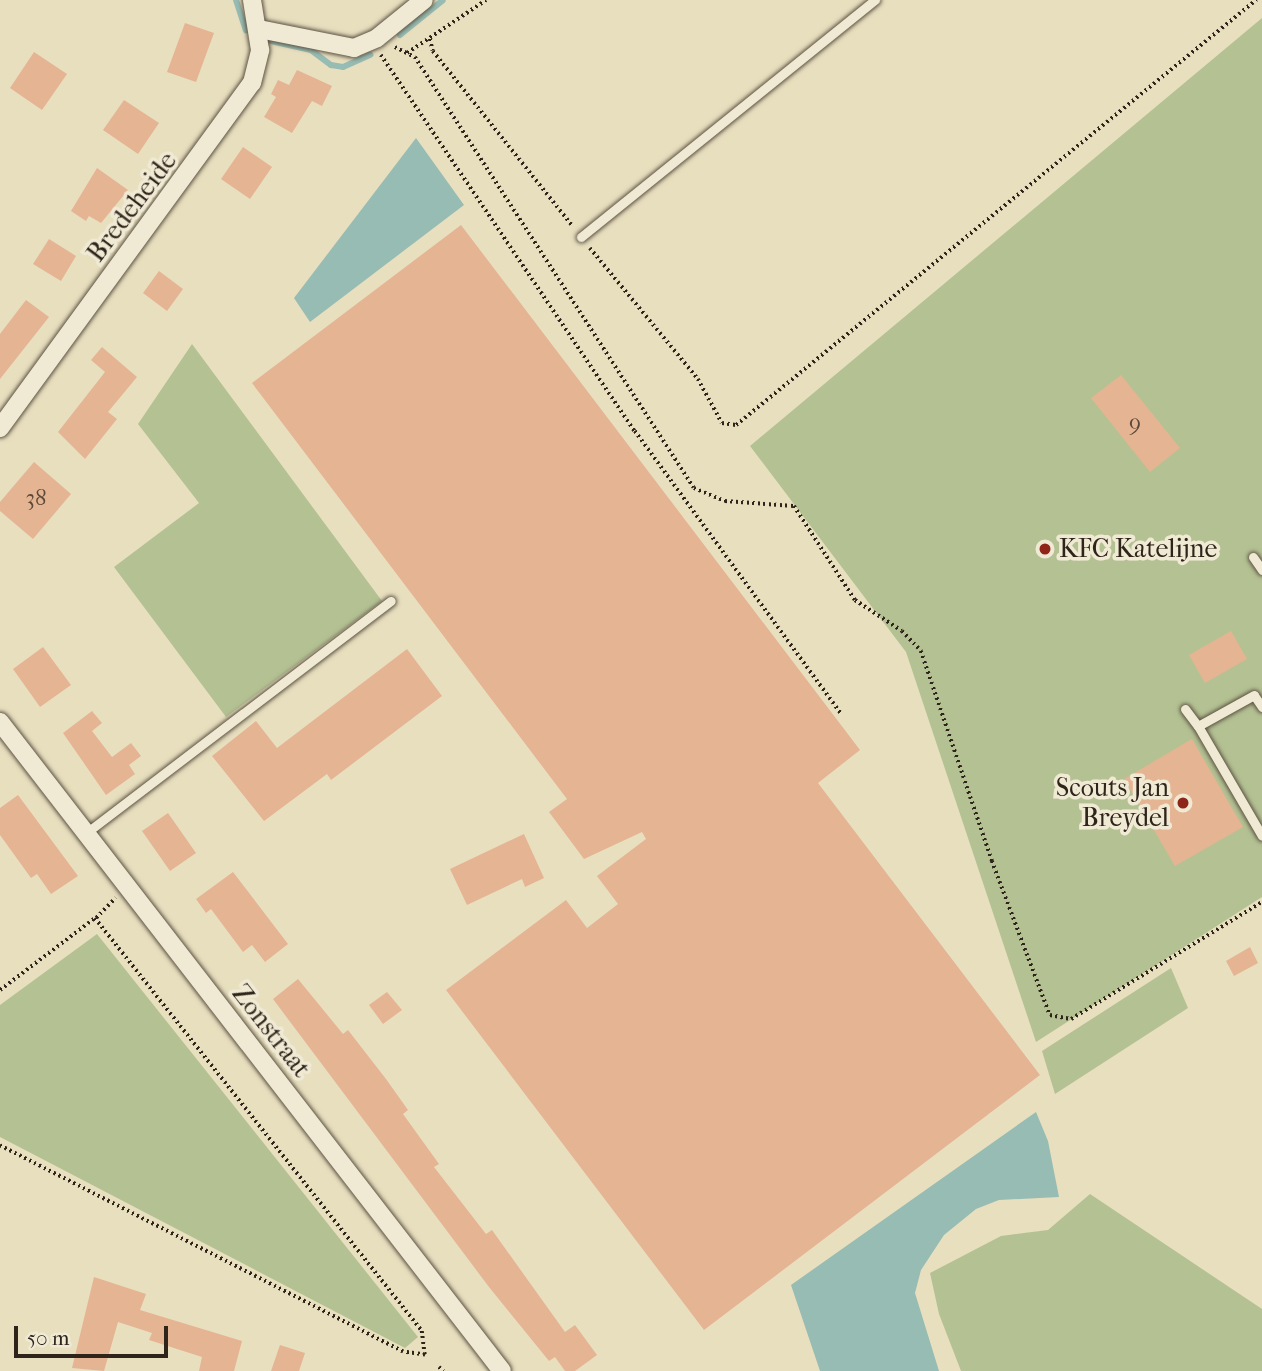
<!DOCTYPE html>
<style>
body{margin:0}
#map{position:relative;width:1262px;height:1371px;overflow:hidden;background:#e8dfbf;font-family:"IM FELL French Canon",serif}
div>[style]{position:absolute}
.green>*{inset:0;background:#b4c293}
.water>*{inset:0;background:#97bcb3}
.stream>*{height:6px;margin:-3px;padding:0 3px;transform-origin:3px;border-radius:3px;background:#97bcb3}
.building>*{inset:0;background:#e5b493}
.path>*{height:3.5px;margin-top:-1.75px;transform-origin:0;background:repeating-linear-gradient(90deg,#2f241a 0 2px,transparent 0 5.5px)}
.roads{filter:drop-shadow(0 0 2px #5d5343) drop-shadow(0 0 2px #5d5343)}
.service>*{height:9px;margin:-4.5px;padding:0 4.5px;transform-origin:4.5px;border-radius:4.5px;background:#f0ead5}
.minor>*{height:18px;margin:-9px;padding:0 9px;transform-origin:9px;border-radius:9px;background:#f0ead5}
.dots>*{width:19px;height:19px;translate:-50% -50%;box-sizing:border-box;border:4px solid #f0ead5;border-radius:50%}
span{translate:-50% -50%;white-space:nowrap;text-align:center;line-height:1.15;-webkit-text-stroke:7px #f0ead5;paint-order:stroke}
.number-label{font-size:23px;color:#5c4838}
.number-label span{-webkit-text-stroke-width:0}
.street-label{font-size:26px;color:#2f241a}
.poi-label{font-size:26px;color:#2f241a}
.left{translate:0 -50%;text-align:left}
.right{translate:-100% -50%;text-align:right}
.scale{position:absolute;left:14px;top:1326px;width:154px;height:32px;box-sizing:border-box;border:4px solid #2f241a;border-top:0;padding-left:9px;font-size:21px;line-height:24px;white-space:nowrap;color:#2f241a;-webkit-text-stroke:5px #f0ead5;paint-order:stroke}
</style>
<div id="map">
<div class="green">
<div style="clip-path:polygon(1262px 18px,1262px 897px,1036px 1042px,906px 652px,750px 446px)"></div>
<div style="clip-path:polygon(192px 344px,382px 601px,226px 717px,114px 567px,199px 503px,138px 424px)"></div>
<div style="clip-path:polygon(97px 934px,418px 1337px,405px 1348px,0 1137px,0 1005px)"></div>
<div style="clip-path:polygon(1171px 968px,1188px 1008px,1055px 1094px,1042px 1051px)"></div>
<div style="clip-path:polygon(1090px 1194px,1262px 1309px,1262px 1371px,961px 1371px,939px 1314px,930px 1273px,1001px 1236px,1048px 1230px)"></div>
</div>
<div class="water">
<div style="clip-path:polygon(416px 138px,464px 205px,310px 322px,294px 298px)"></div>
<div style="clip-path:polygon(1036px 1112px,1048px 1141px,1059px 1197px,999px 1200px,976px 1209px,944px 1235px,921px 1270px,915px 1293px,939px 1371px,820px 1371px,791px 1285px)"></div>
</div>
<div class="stream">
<div style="left:236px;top:0;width:32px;rotate:72deg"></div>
<div style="left:400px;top:35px;width:55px;rotate:-39.1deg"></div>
<div style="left:271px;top:41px;width:41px;rotate:12.7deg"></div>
<div style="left:311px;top:50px;width:25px;rotate:37deg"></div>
<div style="left:331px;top:65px;width:12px;rotate:9deg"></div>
<div style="left:343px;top:67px;width:30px;rotate:-24deg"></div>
</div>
<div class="building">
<div style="clip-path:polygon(185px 23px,214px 33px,196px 82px,167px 72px)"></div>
<div style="clip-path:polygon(34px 52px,67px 74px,42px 110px,10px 88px)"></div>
<div style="clip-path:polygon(297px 70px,332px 86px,322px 106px,312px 101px,292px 133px,264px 117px,276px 97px,271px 94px,278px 80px,289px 85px)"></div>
<div style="clip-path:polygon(124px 100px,159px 123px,138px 154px,103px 130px)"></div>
<div style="clip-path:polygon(243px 147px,272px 167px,250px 199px,221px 179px)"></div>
<div style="clip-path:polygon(97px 168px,128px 190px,101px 223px,89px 216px,86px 221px,71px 211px)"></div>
<div style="clip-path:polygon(461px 225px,860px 750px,818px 783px,1040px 1075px,704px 1330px,446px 990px,566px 900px,587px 928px,618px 904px,597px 876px,646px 839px,642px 832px,584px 859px,549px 812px,567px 799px,252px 383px)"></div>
<div style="clip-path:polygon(49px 239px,76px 256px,61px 281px,33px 264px)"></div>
<div style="clip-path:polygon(159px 271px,183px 289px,167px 311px,143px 293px)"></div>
<div style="clip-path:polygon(26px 300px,49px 317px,0 379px,0 334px)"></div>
<div style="clip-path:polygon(102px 347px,137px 377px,108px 412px,117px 419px,85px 459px,58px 432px,105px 372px,91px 360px)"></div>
<div style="clip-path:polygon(1121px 375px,1180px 448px,1150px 472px,1091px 398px)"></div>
<div style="clip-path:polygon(34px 462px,71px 494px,33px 539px,0 511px,0 502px)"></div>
<div style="clip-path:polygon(1231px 631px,1247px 659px,1205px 683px,1189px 655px)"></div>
<div style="clip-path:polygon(43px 647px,71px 685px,40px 707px,13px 669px)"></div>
<div style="clip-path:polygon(407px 649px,442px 696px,331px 780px,327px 774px,264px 821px,212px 756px,256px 721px,277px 748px)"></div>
<div style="clip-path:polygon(92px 711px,102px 723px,92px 731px,112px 757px,131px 743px,141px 756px,129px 765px,135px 774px,106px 795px,63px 733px)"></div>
<div style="clip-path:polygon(1192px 739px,1243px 827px,1175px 866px,1124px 779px)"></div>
<div style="clip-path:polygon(18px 795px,78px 876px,51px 894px,37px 874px,31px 878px,0 835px,0 808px)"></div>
<div style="clip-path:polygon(168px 813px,196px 853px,170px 871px,142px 831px)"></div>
<div style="clip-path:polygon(524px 834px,544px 878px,525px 887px,522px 879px,467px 905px,450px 869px)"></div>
<div style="clip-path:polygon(233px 872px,288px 944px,265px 962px,252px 945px,243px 952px,211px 909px,206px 913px,196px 899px)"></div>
<div style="clip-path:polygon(1250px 947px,1258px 963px,1234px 976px,1226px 961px)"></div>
<div style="clip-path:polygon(298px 979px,343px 1034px,348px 1030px,386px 1079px,408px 1110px,403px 1114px,439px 1164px,434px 1167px,486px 1234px,492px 1230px,565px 1332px,575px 1325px,597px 1355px,575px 1371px,565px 1371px,555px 1357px,549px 1361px,489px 1287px,273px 999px)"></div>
<div style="clip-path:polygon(387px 992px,402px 1010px,383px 1024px,369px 1005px)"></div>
<div style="clip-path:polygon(94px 1277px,146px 1294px,140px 1310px,242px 1341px,234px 1371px,199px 1371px,202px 1357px,149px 1340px,152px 1333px,118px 1322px,104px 1371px,72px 1368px)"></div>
<div style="clip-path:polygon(280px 1345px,305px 1353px,299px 1371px,271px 1371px)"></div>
</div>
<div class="path">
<div style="left:430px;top:39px;width:12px;rotate:76deg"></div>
<div style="left:433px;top:51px;width:223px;rotate:51.4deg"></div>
<div style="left:395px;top:47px;width:22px;rotate:27deg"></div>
<div style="left:415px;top:57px;width:513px;rotate:57.08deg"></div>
<div style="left:694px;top:488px;width:34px;rotate:23deg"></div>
<div style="left:725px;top:501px;width:69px;rotate:4.1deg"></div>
<div style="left:794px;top:506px;width:112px;rotate:57deg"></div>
<div style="left:855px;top:600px;width:56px;rotate:33.4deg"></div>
<div style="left:902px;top:631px;width:28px;rotate:46deg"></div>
<div style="left:921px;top:651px;width:222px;rotate:71.3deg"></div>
<div style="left:992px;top:861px;width:165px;rotate:69.4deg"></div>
<div style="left:1050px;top:1015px;width:21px;rotate:11deg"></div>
<div style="left:1071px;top:1019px;width:224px;rotate:-31.5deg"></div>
<div style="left:407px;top:53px;width:95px;rotate:-33.9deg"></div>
<div style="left:381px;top:55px;width:454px;rotate:56deg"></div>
<div style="left:635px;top:431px;width:351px;rotate:53.9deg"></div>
<div style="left:590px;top:248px;width:170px;rotate:50.5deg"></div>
<div style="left:698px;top:379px;width:50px;rotate:61.4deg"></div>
<div style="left:722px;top:423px;width:14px;rotate:8deg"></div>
<div style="left:736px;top:425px;width:672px;rotate:-39.26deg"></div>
<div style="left:96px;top:918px;width:28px;rotate:-46deg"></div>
<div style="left:0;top:990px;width:119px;rotate:-37.2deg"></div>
<div style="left:95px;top:918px;width:527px;rotate:51.63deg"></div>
<div style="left:422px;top:1331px;width:24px;rotate:83deg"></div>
<div style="left:425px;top:1355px;width:22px;rotate:-172deg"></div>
<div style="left:403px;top:1352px;width:453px;rotate:-152.9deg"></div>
<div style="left:439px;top:1367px;width:6px;rotate:39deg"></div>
</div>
<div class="roads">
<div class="service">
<div style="left:581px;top:237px;width:378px;rotate:-38.9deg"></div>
<div style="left:1253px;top:557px;width:16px;rotate:55deg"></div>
<div style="left:1262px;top:707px;width:14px;rotate:-124deg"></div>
<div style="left:1254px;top:695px;width:64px;rotate:151deg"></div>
<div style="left:1198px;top:726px;width:127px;rotate:59.8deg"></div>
<div style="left:1185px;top:709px;width:21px;rotate:53deg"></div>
<div style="left:86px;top:833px;width:383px;rotate:-37.3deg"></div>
</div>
<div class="minor">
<div style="left:259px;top:29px;width:97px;rotate:11.3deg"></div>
<div style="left:354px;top:48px;width:25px;rotate:-23deg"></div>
<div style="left:377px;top:38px;width:60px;rotate:-39deg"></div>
<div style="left:0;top:428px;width:427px;rotate:-53.9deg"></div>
<div style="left:252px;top:83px;width:34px;rotate:-76deg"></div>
<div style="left:260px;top:50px;width:51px;rotate:-99.1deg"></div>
<div style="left:0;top:722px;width:820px;rotate:52.28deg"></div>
</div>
</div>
<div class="dots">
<div style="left:1045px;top:549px;background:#8f2418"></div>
<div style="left:1183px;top:803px;background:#8f2418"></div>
</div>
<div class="number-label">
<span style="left:1135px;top:423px">9</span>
<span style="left:36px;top:498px">38</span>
</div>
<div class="street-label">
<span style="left:132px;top:207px;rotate:-53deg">Bredeheide</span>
<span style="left:271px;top:1031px;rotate:52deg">Zonstraat</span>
</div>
<div class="poi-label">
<span class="left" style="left:1059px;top:549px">KFC Katelijne</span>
<span class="right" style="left:1169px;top:803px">Scouts Jan<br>Breydel</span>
</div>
<div class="scale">50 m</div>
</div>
